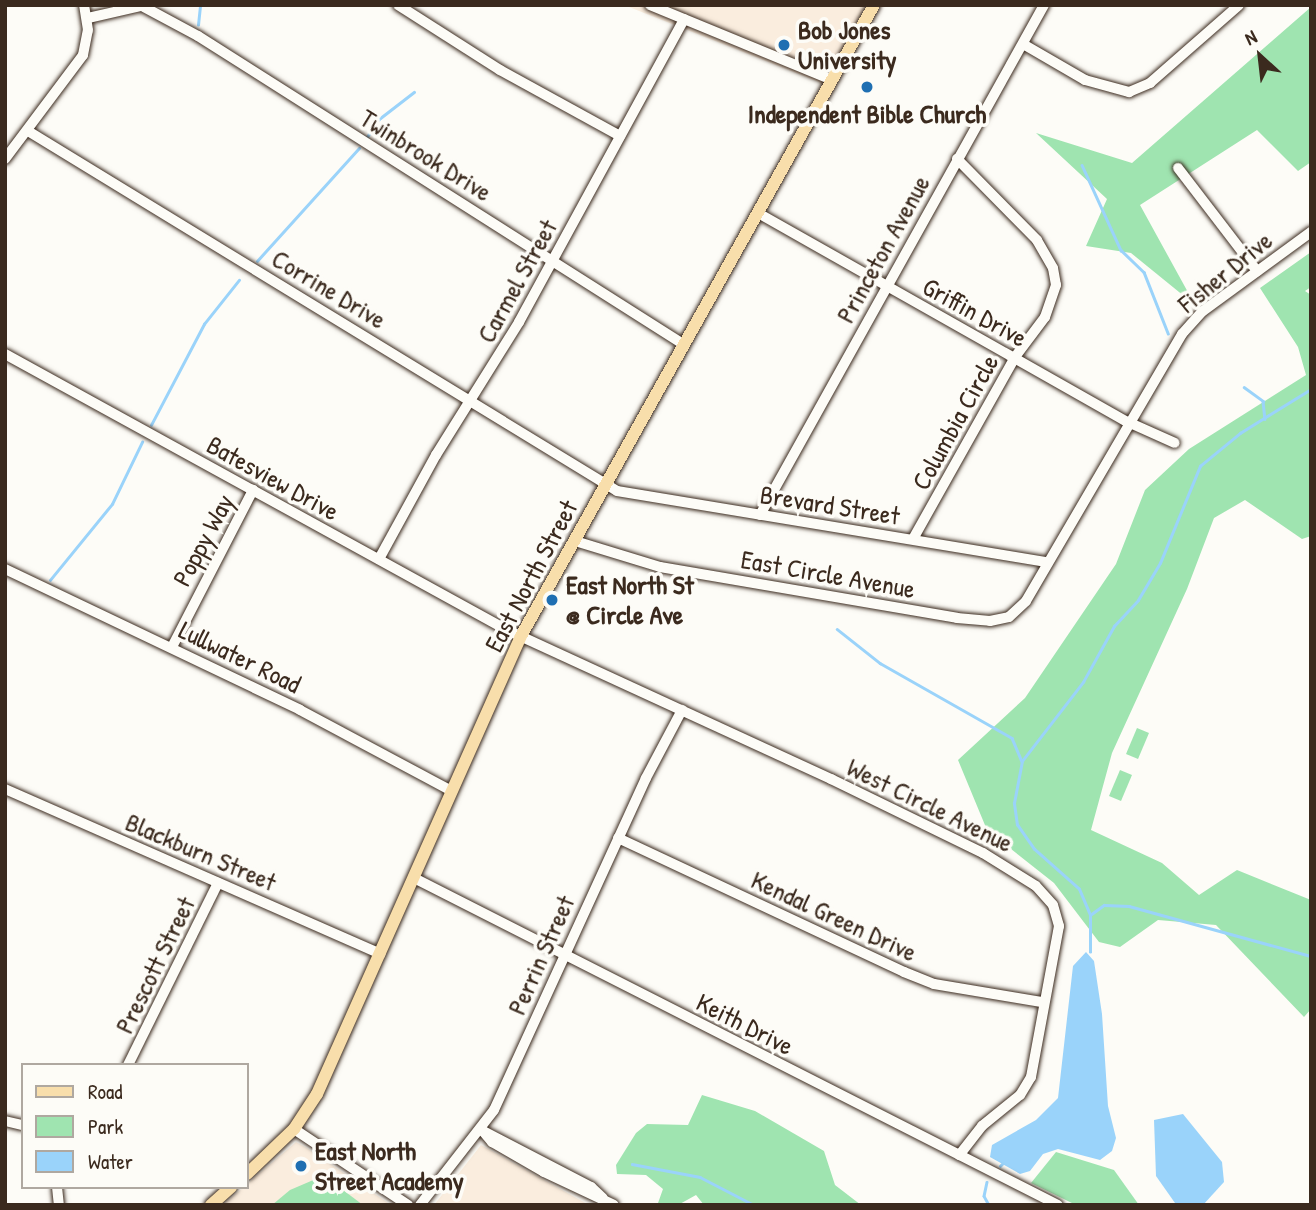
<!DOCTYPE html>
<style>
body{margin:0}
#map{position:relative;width:1316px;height:1210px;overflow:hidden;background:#fdfcf7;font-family:"Patrick Hand",sans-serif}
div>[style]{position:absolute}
.built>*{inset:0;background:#faedde}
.green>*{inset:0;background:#9fe4b0}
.water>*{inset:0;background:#9ad3fa}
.stream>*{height:2.5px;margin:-1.25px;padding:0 1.25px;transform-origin:1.25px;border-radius:1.25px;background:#9ad3fa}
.roads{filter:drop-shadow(0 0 2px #3b2a1e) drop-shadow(0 0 2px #3b2a1e)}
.minor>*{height:10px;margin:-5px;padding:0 5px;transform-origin:5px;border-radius:5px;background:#fdfcf7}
.major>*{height:12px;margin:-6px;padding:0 6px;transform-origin:6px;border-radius:6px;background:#f8deab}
.dots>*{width:19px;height:19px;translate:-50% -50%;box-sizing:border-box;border:4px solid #fdfcf7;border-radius:50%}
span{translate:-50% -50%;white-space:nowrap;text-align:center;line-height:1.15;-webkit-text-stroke:7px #fdfcf7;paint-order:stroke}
.poi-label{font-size:26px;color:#3b2a1e;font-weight:700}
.left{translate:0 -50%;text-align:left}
.street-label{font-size:26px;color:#3b2a1e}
.frame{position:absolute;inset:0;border:7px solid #3b2a1e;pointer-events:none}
.legend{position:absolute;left:21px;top:1063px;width:228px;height:126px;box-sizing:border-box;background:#fdfcf7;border:2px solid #afa8a0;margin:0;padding:9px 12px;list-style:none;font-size:21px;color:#3b2a1e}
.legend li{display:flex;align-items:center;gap:14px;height:35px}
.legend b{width:35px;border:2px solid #afa8a0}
.north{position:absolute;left:1225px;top:21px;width:70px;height:70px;-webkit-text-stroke:5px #fdfcf7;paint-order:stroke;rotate:333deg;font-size:19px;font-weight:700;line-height:28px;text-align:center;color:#3b2a1e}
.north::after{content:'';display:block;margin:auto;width:24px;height:32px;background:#3b2a1e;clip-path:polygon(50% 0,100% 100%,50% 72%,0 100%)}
</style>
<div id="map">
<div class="built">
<div style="clip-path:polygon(624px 5px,866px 5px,824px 84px)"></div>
<div style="clip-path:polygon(296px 1142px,307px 1148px,391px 1205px,223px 1205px)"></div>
<div style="clip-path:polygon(481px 1145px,589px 1205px,434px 1205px)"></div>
</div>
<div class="green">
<div style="clip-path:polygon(1311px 7px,1311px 162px,1298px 171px,1257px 130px,1140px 205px,1195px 305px,1131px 253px,1086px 246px,1107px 199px,1036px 133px,1132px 163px)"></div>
<div style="clip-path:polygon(1311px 252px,1311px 287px,1305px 291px,1311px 295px,1311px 536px,1302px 539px,1245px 500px,1214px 518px,1187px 589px,1112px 753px,1091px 830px,1162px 863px,1199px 895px,1237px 870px,1311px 900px,1311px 1009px,1304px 1017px,1216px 925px,1158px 920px,1120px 947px,1099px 942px,1054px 883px,987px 830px,958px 760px,1025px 698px,1116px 564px,1145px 490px,1189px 449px,1306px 375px,1298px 347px,1260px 288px)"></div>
<div style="clip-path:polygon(1137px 728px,1149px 733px,1138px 759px,1126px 754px)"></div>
<div style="clip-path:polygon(1120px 770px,1132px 775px,1121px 801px,1109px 796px)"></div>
<div style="clip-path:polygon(702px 1095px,755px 1111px,824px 1151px,835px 1185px,861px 1205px,704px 1205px,696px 1195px,678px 1205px,662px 1205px,658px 1203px,663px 1189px,646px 1175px,617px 1174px,616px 1165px,636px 1133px,647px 1124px,688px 1125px)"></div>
<div style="clip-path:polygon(1056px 1152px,1114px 1170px,1139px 1205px,1076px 1205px,1031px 1183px)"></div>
<div style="clip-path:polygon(318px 1178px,331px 1181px,363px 1205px,272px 1205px,290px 1190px)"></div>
</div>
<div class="water">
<div style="clip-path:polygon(1086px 952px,1094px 961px,1102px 1014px,1108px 1106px,1116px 1138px,1112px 1151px,1100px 1160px,1058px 1149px,1043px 1154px,1030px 1171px,1020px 1174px,990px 1157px,992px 1145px,1036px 1120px,1058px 1098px,1073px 966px)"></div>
<div style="clip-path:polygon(1183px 1114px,1222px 1162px,1224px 1182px,1203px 1205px,1175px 1203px,1156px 1176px,1154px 1120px)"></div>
</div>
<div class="stream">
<div style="left:198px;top:25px;width:20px;rotate:-84deg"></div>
<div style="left:367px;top:137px;width:22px;rotate:-56deg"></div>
<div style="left:379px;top:119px;width:44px;rotate:-37.6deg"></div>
<div style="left:1082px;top:165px;width:94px;rotate:65.4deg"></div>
<div style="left:1121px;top:250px;width:32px;rotate:44deg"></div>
<div style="left:1144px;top:272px;width:66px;rotate:68.5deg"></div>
<div style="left:257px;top:261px;width:152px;rotate:-47.9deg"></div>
<div style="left:1244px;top:387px;width:24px;rotate:36deg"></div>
<div style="left:1263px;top:401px;width:18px;rotate:84deg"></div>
<div style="left:151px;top:425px;width:114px;rotate:-62.3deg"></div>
<div style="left:204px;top:324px;width:56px;rotate:-51.5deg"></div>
<div style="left:50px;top:580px;width:98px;rotate:-50.8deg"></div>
<div style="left:112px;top:504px;width:69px;rotate:-64.2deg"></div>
<div style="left:837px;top:629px;width:55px;rotate:38.3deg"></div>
<div style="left:880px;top:663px;width:152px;rotate:29.6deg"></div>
<div style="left:1012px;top:738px;width:25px;rotate:67deg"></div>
<div style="left:1090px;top:915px;width:17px;rotate:-36deg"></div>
<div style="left:1104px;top:905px;width:25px;rotate:2deg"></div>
<div style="left:1129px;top:906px;width:189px;rotate:15.4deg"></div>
<div style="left:1090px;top:952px;width:37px;rotate:-90deg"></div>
<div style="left:1090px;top:915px;width:28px;rotate:-113deg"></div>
<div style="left:1079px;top:889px;width:60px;rotate:-138.4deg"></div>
<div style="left:1034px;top:849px;width:29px;rotate:-125deg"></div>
<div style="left:1017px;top:825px;width:22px;rotate:-98deg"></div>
<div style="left:1014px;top:803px;width:43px;rotate:-79.2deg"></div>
<div style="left:1022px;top:761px;width:100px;rotate:-52.3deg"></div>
<div style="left:1083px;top:682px;width:64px;rotate:-61deg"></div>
<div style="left:1114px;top:626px;width:35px;rotate:-47deg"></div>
<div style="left:1138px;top:600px;width:43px;rotate:-59.3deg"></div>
<div style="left:1160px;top:563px;width:105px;rotate:-67.6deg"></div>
<div style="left:1200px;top:466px;width:52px;rotate:-39.5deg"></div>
<div style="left:1240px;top:433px;width:84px;rotate:-31.8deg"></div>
<div style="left:632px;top:1164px;width:69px;rotate:10.8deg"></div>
<div style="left:700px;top:1177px;width:61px;rotate:27.4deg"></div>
<div style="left:1000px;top:1166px;width:4px;rotate:-45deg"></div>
<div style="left:987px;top:1182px;width:14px;rotate:102deg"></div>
<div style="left:984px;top:1196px;width:10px;rotate:61deg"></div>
</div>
<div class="roads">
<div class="minor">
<div style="left:398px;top:5px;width:121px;rotate:32.5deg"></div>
<div style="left:500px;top:70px;width:137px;rotate:28.8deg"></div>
<div style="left:650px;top:5px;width:197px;rotate:22.4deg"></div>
<div style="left:144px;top:7px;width:61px;rotate:28.2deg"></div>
<div style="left:198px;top:36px;width:575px;rotate:32.42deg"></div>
<div style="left:88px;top:18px;width:58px;rotate:-12.8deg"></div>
<div style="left:1023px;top:44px;width:72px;rotate:30.1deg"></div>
<div style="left:1085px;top:80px;width:46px;rotate:15.3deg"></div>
<div style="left:1129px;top:92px;width:23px;rotate:-23deg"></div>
<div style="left:1150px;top:83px;width:118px;rotate:-41.2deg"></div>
<div style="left:28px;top:131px;width:690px;rotate:31.43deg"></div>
<div style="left:617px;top:491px;width:437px;rotate:9.4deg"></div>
<div style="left:5px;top:159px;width:130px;rotate:-53.1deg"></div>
<div style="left:83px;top:55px;width:25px;rotate:-79deg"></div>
<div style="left:88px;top:30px;width:25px;rotate:-99deg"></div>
<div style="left:1178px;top:168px;width:130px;rotate:52.5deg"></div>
<div style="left:758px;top:213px;width:425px;rotate:29.5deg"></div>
<div style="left:1128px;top:422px;width:51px;rotate:24.1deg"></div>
<div style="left:5px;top:354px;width:573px;rotate:28.8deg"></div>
<div style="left:507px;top:630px;width:357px;rotate:24.7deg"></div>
<div style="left:831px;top:779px;width:169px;rotate:26deg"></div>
<div style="left:983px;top:853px;width:62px;rotate:31.9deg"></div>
<div style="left:1036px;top:886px;width:25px;rotate:48deg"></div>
<div style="left:1053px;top:905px;width:22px;rotate:74deg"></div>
<div style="left:1059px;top:926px;width:154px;rotate:100.5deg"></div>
<div style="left:1031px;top:1077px;width:21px;rotate:121deg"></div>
<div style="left:1020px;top:1095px;width:49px;rotate:140.8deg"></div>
<div style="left:982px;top:1126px;width:37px;rotate:128deg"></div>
<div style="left:760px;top:515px;width:584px;rotate:-60.89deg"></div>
<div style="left:913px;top:539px;width:209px;rotate:-60.7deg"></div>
<div style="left:1015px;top:357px;width:50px;rotate:-53.1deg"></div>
<div style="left:1045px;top:317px;width:34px;rotate:-71deg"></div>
<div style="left:1056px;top:285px;width:17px;rotate:-100deg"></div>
<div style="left:1053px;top:268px;width:32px;rotate:-120deg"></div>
<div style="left:1037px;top:240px;width:114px;rotate:-134.6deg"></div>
<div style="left:575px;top:541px;width:89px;rotate:17deg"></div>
<div style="left:660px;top:567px;width:301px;rotate:9.7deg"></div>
<div style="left:957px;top:618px;width:33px;rotate:5deg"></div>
<div style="left:990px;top:621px;width:19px;rotate:-12deg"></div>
<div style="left:1009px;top:617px;width:23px;rotate:-43deg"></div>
<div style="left:1026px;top:601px;width:309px;rotate:-59.7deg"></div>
<div style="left:1182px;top:334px;width:31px;rotate:-48deg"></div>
<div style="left:1203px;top:311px;width:134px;rotate:-36.2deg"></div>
<div style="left:379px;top:559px;width:119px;rotate:-61.3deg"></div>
<div style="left:436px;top:455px;width:157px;rotate:-58deg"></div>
<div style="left:519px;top:322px;width:345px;rotate:-61.4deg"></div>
<div style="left:5px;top:569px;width:327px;rotate:25.5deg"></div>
<div style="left:300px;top:710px;width:172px;rotate:28.1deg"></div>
<div style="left:172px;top:647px;width:177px;rotate:-62.7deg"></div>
<div style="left:5px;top:789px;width:410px;rotate:23.7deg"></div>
<div style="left:618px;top:838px;width:316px;rotate:25.1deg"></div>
<div style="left:904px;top:972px;width:32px;rotate:22deg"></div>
<div style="left:934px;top:984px;width:109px;rotate:9.5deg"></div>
<div style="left:414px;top:878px;width:722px;rotate:26.92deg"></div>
<div style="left:128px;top:1065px;width:203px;rotate:-63.7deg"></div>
<div style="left:5px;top:1121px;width:18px;rotate:13deg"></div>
<div style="left:294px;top:1129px;width:137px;rotate:33.7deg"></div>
<div style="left:482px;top:1130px;width:16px;rotate:50deg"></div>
<div style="left:492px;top:1142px;width:60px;rotate:30deg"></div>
<div style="left:544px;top:1172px;width:77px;rotate:25.2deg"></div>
<div style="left:483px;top:1131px;width:122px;rotate:27.4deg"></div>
<div style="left:591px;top:1187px;width:16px;rotate:43deg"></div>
<div style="left:57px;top:1187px;width:18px;rotate:84deg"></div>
<div style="left:420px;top:1205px;width:120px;rotate:-52.1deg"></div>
<div style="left:494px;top:1110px;width:365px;rotate:-65.4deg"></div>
<div style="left:646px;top:778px;width:77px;rotate:-62.1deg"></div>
</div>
<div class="major">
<div style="left:247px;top:1174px;width:65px;rotate:-43.8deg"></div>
<div style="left:294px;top:1129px;width:42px;rotate:-56.7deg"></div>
<div style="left:317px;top:1094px;width:501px;rotate:-65.99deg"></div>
<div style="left:521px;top:636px;width:723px;rotate:-60.78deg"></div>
<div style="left:211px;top:1205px;width:27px;rotate:-42deg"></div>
</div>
</div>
<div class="dots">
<div style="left:784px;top:45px;background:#1f6fb2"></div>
<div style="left:867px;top:87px;background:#1f6fb2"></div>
<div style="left:552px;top:600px;background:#1f6fb2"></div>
<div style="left:301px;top:1166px;background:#1f6fb2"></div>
</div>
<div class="poi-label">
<span class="left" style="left:798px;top:45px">Bob Jones<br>University</span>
<span style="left:867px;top:114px">Independent Bible Church</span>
<span class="left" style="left:566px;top:600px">East North St<br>@ Circle Ave</span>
<span class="left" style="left:315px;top:1166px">East North<br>Street Academy</span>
</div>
<div class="street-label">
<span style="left:426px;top:155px;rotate:32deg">Twinbrook Drive</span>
<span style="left:883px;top:249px;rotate:-61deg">Princeton Avenue</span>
<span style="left:1225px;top:272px;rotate:-39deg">Fisher Drive</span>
<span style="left:517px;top:281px;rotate:-61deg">Carmel Street</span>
<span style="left:329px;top:289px;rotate:31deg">Corrine Drive</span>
<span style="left:975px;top:312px;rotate:29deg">Griffin Drive</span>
<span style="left:955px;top:422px;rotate:-61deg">Columbia Circle</span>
<span style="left:273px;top:478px;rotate:29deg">Batesview Drive</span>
<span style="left:830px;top:505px;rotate:9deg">Brevard Street</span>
<span style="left:203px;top:540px;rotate:-62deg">Poppy Way</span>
<span style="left:828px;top:574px;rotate:10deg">East Circle Avenue</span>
<span style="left:531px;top:576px;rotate:-62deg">East North Street</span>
<span style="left:240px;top:657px;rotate:26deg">Lullwater Road</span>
<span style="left:930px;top:805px;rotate:26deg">West Circle Avenue</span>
<span style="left:201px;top:852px;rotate:23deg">Blackburn Street</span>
<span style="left:834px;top:916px;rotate:25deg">Kendal Green Drive</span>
<span style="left:541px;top:955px;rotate:-66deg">Perrin Street</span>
<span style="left:155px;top:965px;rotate:-64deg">Prescott Street</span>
<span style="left:745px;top:1024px;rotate:27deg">Keith Drive</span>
</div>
<div class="frame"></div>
<ul class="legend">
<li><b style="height:9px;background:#f8deab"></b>Road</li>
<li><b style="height:19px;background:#9fe4b0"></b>Park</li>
<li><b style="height:19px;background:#9ad3fa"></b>Water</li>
</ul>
<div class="north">N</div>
</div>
